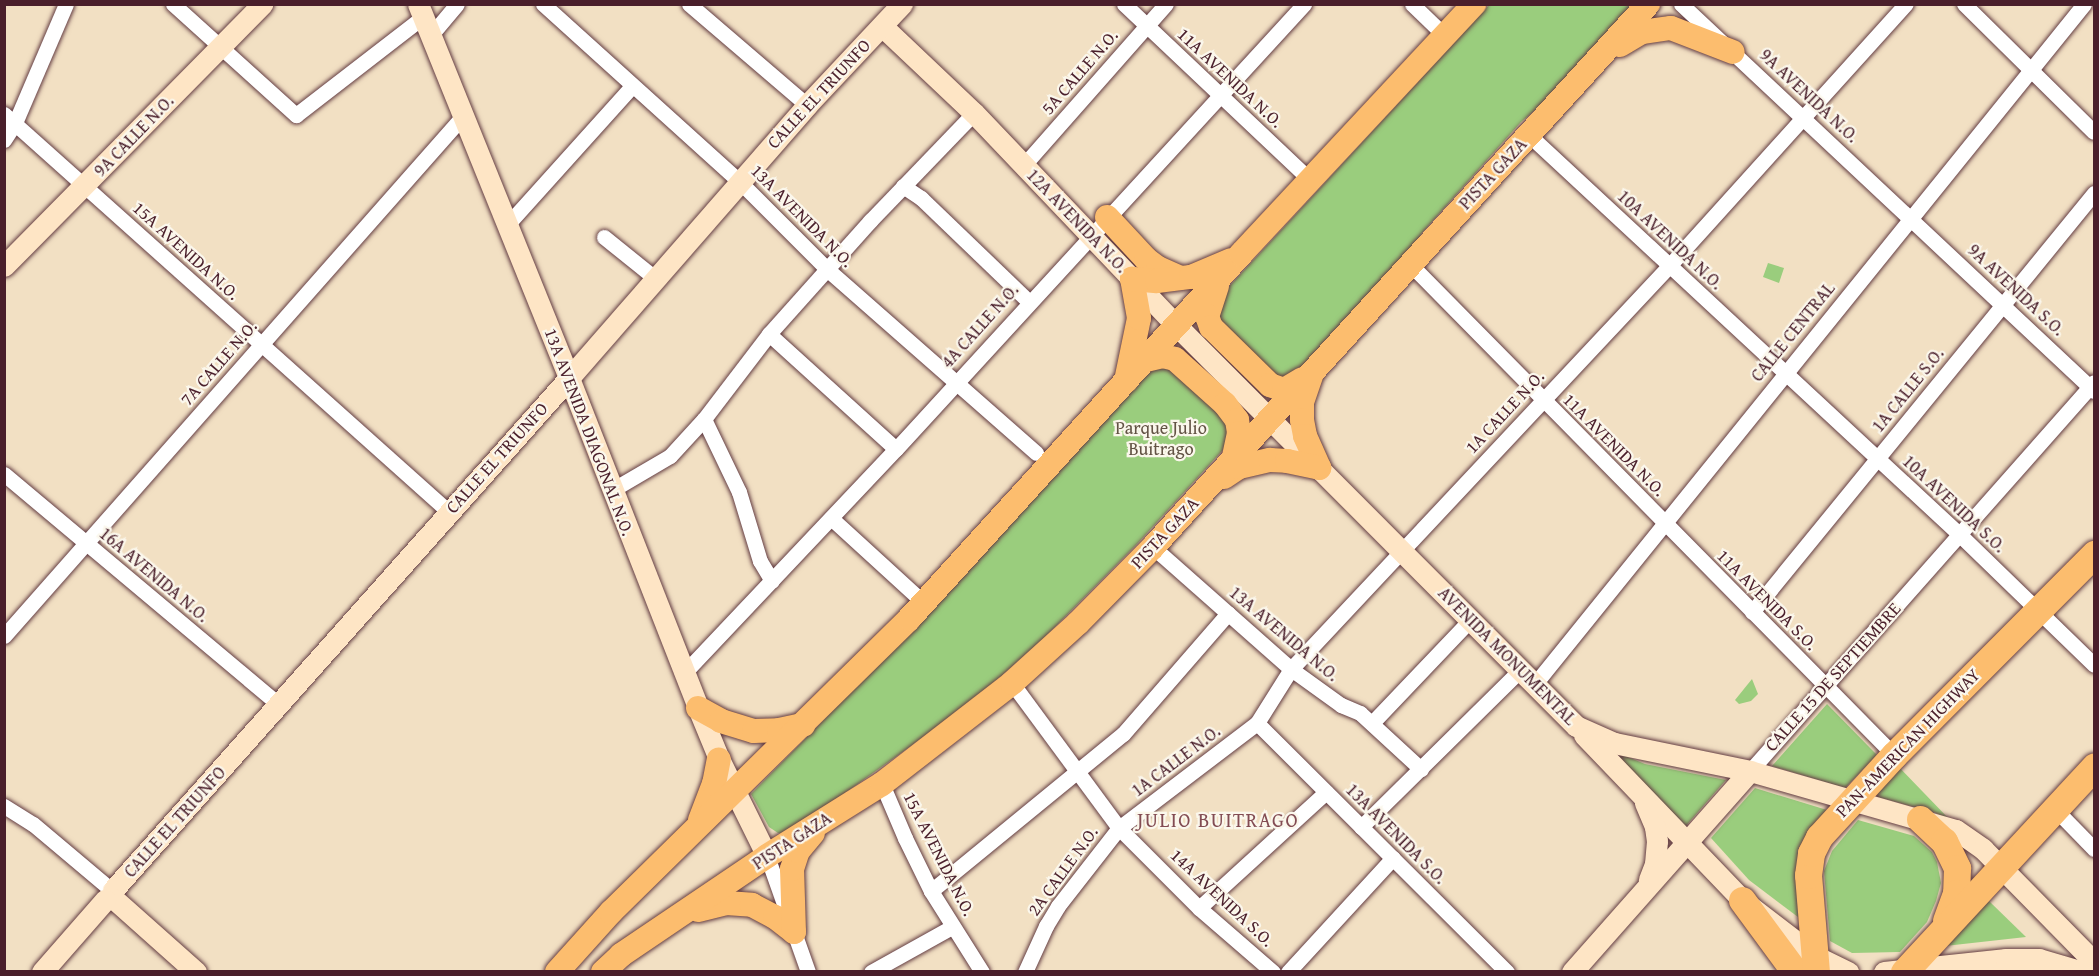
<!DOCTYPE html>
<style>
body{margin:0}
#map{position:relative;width:2099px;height:976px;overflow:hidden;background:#f2e0c3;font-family:"Gentium Book Plus",serif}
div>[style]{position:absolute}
.green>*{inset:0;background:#9acd7d}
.roads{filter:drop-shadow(0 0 2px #633c42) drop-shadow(0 0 2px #633c42)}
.street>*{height:15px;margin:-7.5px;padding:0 7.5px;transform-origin:7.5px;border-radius:7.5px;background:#fff}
.secondary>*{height:21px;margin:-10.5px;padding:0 10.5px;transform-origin:10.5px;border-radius:10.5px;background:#fee5c5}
.primary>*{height:24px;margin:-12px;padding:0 12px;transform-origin:12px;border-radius:12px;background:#fcbd6e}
.highway>*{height:27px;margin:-13.5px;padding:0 13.5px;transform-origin:13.5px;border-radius:13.5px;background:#fcbd6e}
span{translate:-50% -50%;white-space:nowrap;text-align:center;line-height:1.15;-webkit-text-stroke:4.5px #fbf7ec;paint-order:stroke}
.street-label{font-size:18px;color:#4a1f2b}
.park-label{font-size:18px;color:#625344}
.neighbourhood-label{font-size:20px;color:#834c53;letter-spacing:1.5px}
.frame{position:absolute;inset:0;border:6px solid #4a1f2b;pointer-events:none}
</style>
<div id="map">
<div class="green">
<div style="clip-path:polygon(1489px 5px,1635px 5px,1541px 105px,1521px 122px,1421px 234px,1414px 251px,1295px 377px,1277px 379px,1220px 325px,1219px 301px,1225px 291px)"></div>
<div style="clip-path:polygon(1768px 263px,1784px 268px,1779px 283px,1763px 277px)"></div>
<div style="clip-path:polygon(1171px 363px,1233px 422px,1232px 440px,1137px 544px,1045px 637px,971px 703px,789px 833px,778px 833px,769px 827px,751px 794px,920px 622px,1156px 364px)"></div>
<div style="clip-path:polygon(1752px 679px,1758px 694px,1751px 701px,1739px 704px,1735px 700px)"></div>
<div style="clip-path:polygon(1827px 704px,1877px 755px,1845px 788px,1772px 766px)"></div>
<div style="clip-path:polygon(1611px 750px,1645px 764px,1726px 780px,1685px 827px)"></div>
<div style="clip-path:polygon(1896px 764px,1951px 821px,1936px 813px,1867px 794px)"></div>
<div style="clip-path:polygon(1755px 788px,1827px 810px,1802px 920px,1749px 880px,1711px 838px)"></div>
<div style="clip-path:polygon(1858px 820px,1914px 836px,1932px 852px,1937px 862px,1941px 883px,1936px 901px,1927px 922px,1900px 952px,1852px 953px,1830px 941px,1824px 871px,1832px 851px)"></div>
<div style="clip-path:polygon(1989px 901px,2026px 937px,1945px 946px)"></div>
</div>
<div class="roads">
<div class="street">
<div style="left:173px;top:4px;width:166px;rotate:42.1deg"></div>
<div style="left:296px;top:115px;width:160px;rotate:-37.7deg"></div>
<div style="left:543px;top:4px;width:266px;rotate:42.1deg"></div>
<div style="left:740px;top:182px;width:124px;rotate:45deg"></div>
<div style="left:828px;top:270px;width:277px;rotate:41.3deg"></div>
<div style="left:689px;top:4px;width:155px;rotate:40.6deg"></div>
<div style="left:1124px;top:4px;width:256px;rotate:43.4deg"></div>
<div style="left:1412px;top:4px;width:46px;rotate:44.1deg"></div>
<div style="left:1681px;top:4px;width:566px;rotate:43.14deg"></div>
<div style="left:1964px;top:4px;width:182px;rotate:44.6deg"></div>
<div style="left:431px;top:35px;width:40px;rotate:-50deg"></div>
<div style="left:4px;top:114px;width:597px;rotate:41.81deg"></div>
<div style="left:1529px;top:135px;width:587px;rotate:42.86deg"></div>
<div style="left:1959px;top:534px;width:188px;rotate:44.1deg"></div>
<div style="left:4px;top:140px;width:20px;rotate:-57deg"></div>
<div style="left:15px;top:123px;width:129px;rotate:-66.8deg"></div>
<div style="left:1023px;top:166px;width:216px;rotate:-48.6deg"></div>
<div style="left:903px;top:186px;width:22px;rotate:34deg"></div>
<div style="left:921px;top:198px;width:150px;rotate:43.9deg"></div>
<div style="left:507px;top:225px;width:187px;rotate:-48deg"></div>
<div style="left:604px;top:237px;width:67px;rotate:38.9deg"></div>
<div style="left:1410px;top:264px;width:689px;rotate:45.41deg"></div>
<div style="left:769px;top:334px;width:171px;rotate:42.2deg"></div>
<div style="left:704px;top:419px;width:81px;rotate:64.4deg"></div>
<div style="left:739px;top:492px;width:72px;rotate:73.1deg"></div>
<div style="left:760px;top:561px;width:23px;rotate:59deg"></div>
<div style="left:4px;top:474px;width:359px;rotate:40deg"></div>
<div style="left:612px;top:490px;width:67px;rotate:-30.4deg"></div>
<div style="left:670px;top:456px;width:50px;rotate:-47.4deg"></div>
<div style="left:704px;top:419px;width:107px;rotate:-52.6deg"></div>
<div style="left:769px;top:334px;width:152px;rotate:-48.2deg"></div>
<div style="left:870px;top:221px;width:150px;rotate:-46.1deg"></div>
<div style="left:831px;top:518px;width:126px;rotate:42.4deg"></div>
<div style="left:1153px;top:547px;width:184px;rotate:41.5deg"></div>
<div style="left:1291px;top:669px;width:62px;rotate:35.8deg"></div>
<div style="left:1341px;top:705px;width:21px;rotate:23deg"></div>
<div style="left:1360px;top:713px;width:83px;rotate:42.6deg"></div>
<div style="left:1752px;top:612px;width:541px;rotate:-50.78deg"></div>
<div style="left:4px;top:636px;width:694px;rotate:-48.57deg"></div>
<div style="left:684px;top:673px;width:308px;rotate:-46.6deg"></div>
<div style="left:896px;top:449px;width:604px;rotate:-47.48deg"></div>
<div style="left:1012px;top:683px;width:180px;rotate:53.6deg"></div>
<div style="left:1119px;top:828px;width:113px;rotate:45deg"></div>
<div style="left:1199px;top:908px;width:98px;rotate:40.9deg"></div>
<div style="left:1534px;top:685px;width:875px;rotate:-51.07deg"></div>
<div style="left:1257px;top:723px;width:353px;rotate:44.9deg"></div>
<div style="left:1372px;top:723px;width:142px;rotate:-46.4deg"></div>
<div style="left:1750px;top:771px;width:519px;rotate:-48.51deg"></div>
<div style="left:882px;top:784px;width:59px;rotate:66.9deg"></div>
<div style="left:905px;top:838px;width:59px;rotate:63.9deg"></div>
<div style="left:931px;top:891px;width:96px;rotate:57.8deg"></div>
<div style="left:4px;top:806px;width:34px;rotate:32deg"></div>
<div style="left:33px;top:824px;width:99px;rotate:40.1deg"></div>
<div style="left:2055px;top:809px;width:56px;rotate:45.7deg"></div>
<div style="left:1361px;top:827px;width:223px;rotate:-44.6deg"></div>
<div style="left:767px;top:856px;width:123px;rotate:70.5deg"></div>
<div style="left:931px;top:891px;width:248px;rotate:-39.3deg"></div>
<div style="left:1123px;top:734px;width:160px;rotate:-49deg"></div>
<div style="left:1199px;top:908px;width:172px;rotate:-42.4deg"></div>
<div style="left:871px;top:972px;width:93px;rotate:-29.1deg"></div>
<div style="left:1025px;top:972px;width:51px;rotate:-65.5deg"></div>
<div style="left:1046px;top:926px;width:23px;rotate:-59deg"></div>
<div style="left:1058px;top:906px;width:99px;rotate:-52deg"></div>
<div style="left:1119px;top:828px;width:173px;rotate:-37.3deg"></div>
<div style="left:1257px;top:723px;width:64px;rotate:-57.8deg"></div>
<div style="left:1291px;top:669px;width:553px;rotate:-46.83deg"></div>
<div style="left:1669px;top:266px;width:353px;rotate:-47.9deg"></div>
<div style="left:1288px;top:972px;width:155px;rotate:-47.4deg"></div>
</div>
<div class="secondary">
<div style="left:418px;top:4px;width:403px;rotate:68deg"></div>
<div style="left:569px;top:378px;width:354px;rotate:68.6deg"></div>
<div style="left:698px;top:708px;width:55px;rotate:67.6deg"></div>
<div style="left:719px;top:759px;width:108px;rotate:63.7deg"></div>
<div style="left:882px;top:26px;width:127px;rotate:43.4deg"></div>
<div style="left:974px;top:113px;width:294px;rotate:46.4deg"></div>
<div style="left:1177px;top:326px;width:565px;rotate:45.07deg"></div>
<div style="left:1576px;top:726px;width:42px;rotate:24.1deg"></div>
<div style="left:1614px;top:743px;width:139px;rotate:11.6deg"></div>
<div style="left:1750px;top:771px;width:214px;rotate:16deg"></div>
<div style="left:1956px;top:830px;width:33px;rotate:35deg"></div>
<div style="left:1983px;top:849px;width:158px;rotate:45.5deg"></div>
<div style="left:4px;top:266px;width:368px;rotate:-45.4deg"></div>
<div style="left:1584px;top:735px;width:228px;rotate:46.2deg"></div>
<div style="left:1742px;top:900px;width:92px;rotate:37.5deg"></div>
<div style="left:1815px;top:956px;width:37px;rotate:26deg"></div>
<div style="left:1645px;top:803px;width:26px;rotate:67deg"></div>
<div style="left:1655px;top:827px;width:14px;rotate:82deg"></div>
<div style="left:1657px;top:841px;width:23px;rotate:95deg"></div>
<div style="left:1655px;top:864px;width:17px;rotate:111deg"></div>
<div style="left:113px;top:890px;width:686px;rotate:-48.31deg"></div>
<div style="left:569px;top:378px;width:362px;rotate:-48.9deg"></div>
<div style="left:807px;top:105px;width:139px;rotate:-46.8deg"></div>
<div style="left:114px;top:899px;width:110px;rotate:41.7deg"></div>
<div style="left:42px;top:972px;width:96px;rotate:-48.8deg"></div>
<div style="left:1572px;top:972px;width:268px;rotate:-48.5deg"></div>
<div style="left:1884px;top:972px;width:123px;rotate:-6.1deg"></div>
<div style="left:2006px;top:959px;width:33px"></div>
<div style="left:2039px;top:959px;width:46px;rotate:16.5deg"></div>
</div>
<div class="primary">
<div style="left:1620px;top:45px;width:26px;rotate:-31deg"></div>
<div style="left:1642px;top:32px;width:29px;rotate:-8deg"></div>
<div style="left:1671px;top:28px;width:66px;rotate:21.2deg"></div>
<div style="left:1107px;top:217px;width:57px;rotate:47.1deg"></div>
<div style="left:1146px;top:259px;width:15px;rotate:37deg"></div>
<div style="left:1158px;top:268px;width:24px;rotate:24deg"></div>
<div style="left:1217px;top:286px;width:32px;rotate:108deg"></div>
<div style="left:1207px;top:316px;width:12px;rotate:70deg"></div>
<div style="left:1211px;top:327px;width:83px;rotate:44.5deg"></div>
<div style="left:1270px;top:385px;width:15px;rotate:20deg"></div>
<div style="left:1284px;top:390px;width:21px;rotate:-31deg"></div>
<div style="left:1146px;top:360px;width:17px;rotate:-13deg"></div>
<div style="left:1163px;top:356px;width:12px;rotate:14deg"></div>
<div style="left:1175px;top:359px;width:67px;rotate:42deg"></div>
<div style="left:1225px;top:404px;width:20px;rotate:53deg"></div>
<div style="left:1237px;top:420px;width:13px;rotate:81deg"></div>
<div style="left:1239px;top:433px;width:25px;rotate:102deg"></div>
<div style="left:1311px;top:376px;width:28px;rotate:109deg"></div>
<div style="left:1302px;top:402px;width:18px;rotate:90deg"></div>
<div style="left:1302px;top:420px;width:16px;rotate:79deg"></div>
<div style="left:1305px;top:436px;width:35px;rotate:66deg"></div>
<div style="left:1126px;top:381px;width:64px;rotate:-78.3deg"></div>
<div style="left:1139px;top:318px;width:40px;rotate:-100deg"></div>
<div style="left:1132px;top:279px;width:25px;rotate:5deg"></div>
<div style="left:1157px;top:281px;width:34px;rotate:-7deg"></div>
<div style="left:1191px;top:277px;width:43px;rotate:-23deg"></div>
<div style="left:1224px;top:477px;width:18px;rotate:-34deg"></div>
<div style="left:1239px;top:467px;width:32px;rotate:-13deg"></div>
<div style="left:1270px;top:460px;width:17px;rotate:3deg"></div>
<div style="left:1287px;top:461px;width:33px;rotate:12deg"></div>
<div style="left:698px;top:708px;width:26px;rotate:29deg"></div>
<div style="left:721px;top:721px;width:34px;rotate:17deg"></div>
<div style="left:754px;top:731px;width:25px;rotate:-2deg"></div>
<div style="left:779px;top:730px;width:25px;rotate:-12deg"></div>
<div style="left:700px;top:820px;width:39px;rotate:-69deg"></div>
<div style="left:714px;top:784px;width:25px;rotate:-79deg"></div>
<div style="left:698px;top:910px;width:29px;rotate:-14deg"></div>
<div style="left:726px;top:903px;width:26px;rotate:4deg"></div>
<div style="left:752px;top:905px;width:26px;rotate:28deg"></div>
<div style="left:775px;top:917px;width:24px;rotate:38deg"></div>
<div style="left:794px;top:932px;width:63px;rotate:-91.8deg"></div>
<div style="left:792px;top:869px;width:19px;rotate:-72deg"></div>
<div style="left:798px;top:851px;width:23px;rotate:-50deg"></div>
<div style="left:557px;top:972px;width:81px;rotate:-48deg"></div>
<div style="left:611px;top:912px;width:418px;rotate:-44.5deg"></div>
<div style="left:909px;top:619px;width:493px;rotate:-47.7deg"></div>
<div style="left:1241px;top:254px;width:342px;rotate:-47deg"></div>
<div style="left:603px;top:972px;width:25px;rotate:-43deg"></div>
<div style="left:621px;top:955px;width:176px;rotate:-34.1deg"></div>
<div style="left:767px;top:856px;width:136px;rotate:-32.1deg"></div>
<div style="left:882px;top:784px;width:165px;rotate:-37.8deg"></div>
<div style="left:1012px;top:683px;width:89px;rotate:-42.3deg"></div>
<div style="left:1078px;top:623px;width:107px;rotate:-45.4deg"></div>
<div style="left:1153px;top:547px;width:735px;rotate:-47.65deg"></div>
</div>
<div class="highway">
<div style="left:1920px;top:819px;width:33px;rotate:43deg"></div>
<div style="left:1944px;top:841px;width:30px;rotate:64deg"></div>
<div style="left:1957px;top:868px;width:25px;rotate:92deg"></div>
<div style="left:1956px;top:893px;width:29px;rotate:110deg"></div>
<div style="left:1742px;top:900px;width:89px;rotate:53.6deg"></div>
<div style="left:1816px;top:972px;width:97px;rotate:-94.7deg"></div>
<div style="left:1808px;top:875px;width:22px;rotate:-82deg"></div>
<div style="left:1811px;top:853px;width:18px;rotate:-63deg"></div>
<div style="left:1819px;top:837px;width:111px;rotate:-47.6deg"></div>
<div style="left:1894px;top:755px;width:284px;rotate:-45.1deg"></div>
<div style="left:1904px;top:972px;width:280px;rotate:-47.2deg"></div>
</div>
</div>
<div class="street-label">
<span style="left:1080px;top:72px;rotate:-49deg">5A CALLE N.O.</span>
<span style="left:1230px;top:78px;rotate:43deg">11A AVENIDA N.O.</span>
<span style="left:819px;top:94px;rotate:-47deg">CALLE EL TRIUNFO</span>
<span style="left:1809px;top:96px;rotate:43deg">9A AVENIDA N.O.</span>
<span style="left:134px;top:136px;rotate:-46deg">9A CALLE N.O.</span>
<span style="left:1493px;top:174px;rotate:-47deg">PISTA GAZA</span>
<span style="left:802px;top:216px;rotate:45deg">13A AVENIDA N.O.</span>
<span style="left:1077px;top:221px;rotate:46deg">12A AVENIDA N.O.</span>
<span style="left:1670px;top:240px;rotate:43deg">10A AVENIDA N.O.</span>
<span style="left:186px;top:251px;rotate:42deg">15A AVENIDA N.O.</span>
<span style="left:2016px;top:290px;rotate:43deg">9A AVENIDA S.O.</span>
<span style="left:980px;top:326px;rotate:-48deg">4A CALLE N.O.</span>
<span style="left:1793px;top:332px;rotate:-51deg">CALLE CENTRAL</span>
<span style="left:219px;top:363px;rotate:-49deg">7A CALLE N.O.</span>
<span style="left:1908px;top:390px;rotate:-51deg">1A CALLE S.O.</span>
<span style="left:1505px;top:412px;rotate:-47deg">1A CALLE N.O.</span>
<span style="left:589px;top:432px;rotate:69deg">13A AVENIDA DIAGONAL N.O.</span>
<span style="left:1614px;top:445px;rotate:45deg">11A AVENIDA N.O.</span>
<span style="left:497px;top:458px;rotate:-48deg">CALLE EL TRIUNFO</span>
<span style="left:1954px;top:504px;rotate:43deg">10A AVENIDA S.O.</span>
<span style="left:1165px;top:533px;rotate:-47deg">PISTA GAZA</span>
<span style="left:154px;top:575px;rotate:40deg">16A AVENIDA N.O.</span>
<span style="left:1767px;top:600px;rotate:45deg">11A AVENIDA S.O.</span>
<span style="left:1284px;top:634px;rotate:40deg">13A AVENIDA N.O.</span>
<span style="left:1507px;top:656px;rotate:45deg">AVENIDA MONUMENTAL</span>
<span style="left:1833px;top:677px;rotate:-48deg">CALLE 15 DE SEPTIEMBRE</span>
<span style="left:1908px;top:743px;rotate:-46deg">PAN-AMERICAN HIGHWAY</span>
<span style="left:1176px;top:761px;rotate:-37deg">1A CALLE N.O.</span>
<span style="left:175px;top:822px;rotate:-48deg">CALLE EL TRIUNFO</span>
<span style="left:1396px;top:834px;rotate:45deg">13A AVENIDA S.O.</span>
<span style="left:792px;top:841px;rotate:-33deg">PISTA GAZA</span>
<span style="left:939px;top:854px;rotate:63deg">15A AVENIDA N.O.</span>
<span style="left:1063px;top:871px;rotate:-54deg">2A CALLE N.O.</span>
<span style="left:1222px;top:898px;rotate:43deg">14A AVENIDA S.O.</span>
</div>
<div class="park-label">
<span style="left:1161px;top:439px">Parque Julio<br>Buitrago</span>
</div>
<div class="neighbourhood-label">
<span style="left:1218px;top:819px">JULIO BUITRAGO</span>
</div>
<div class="frame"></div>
</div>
